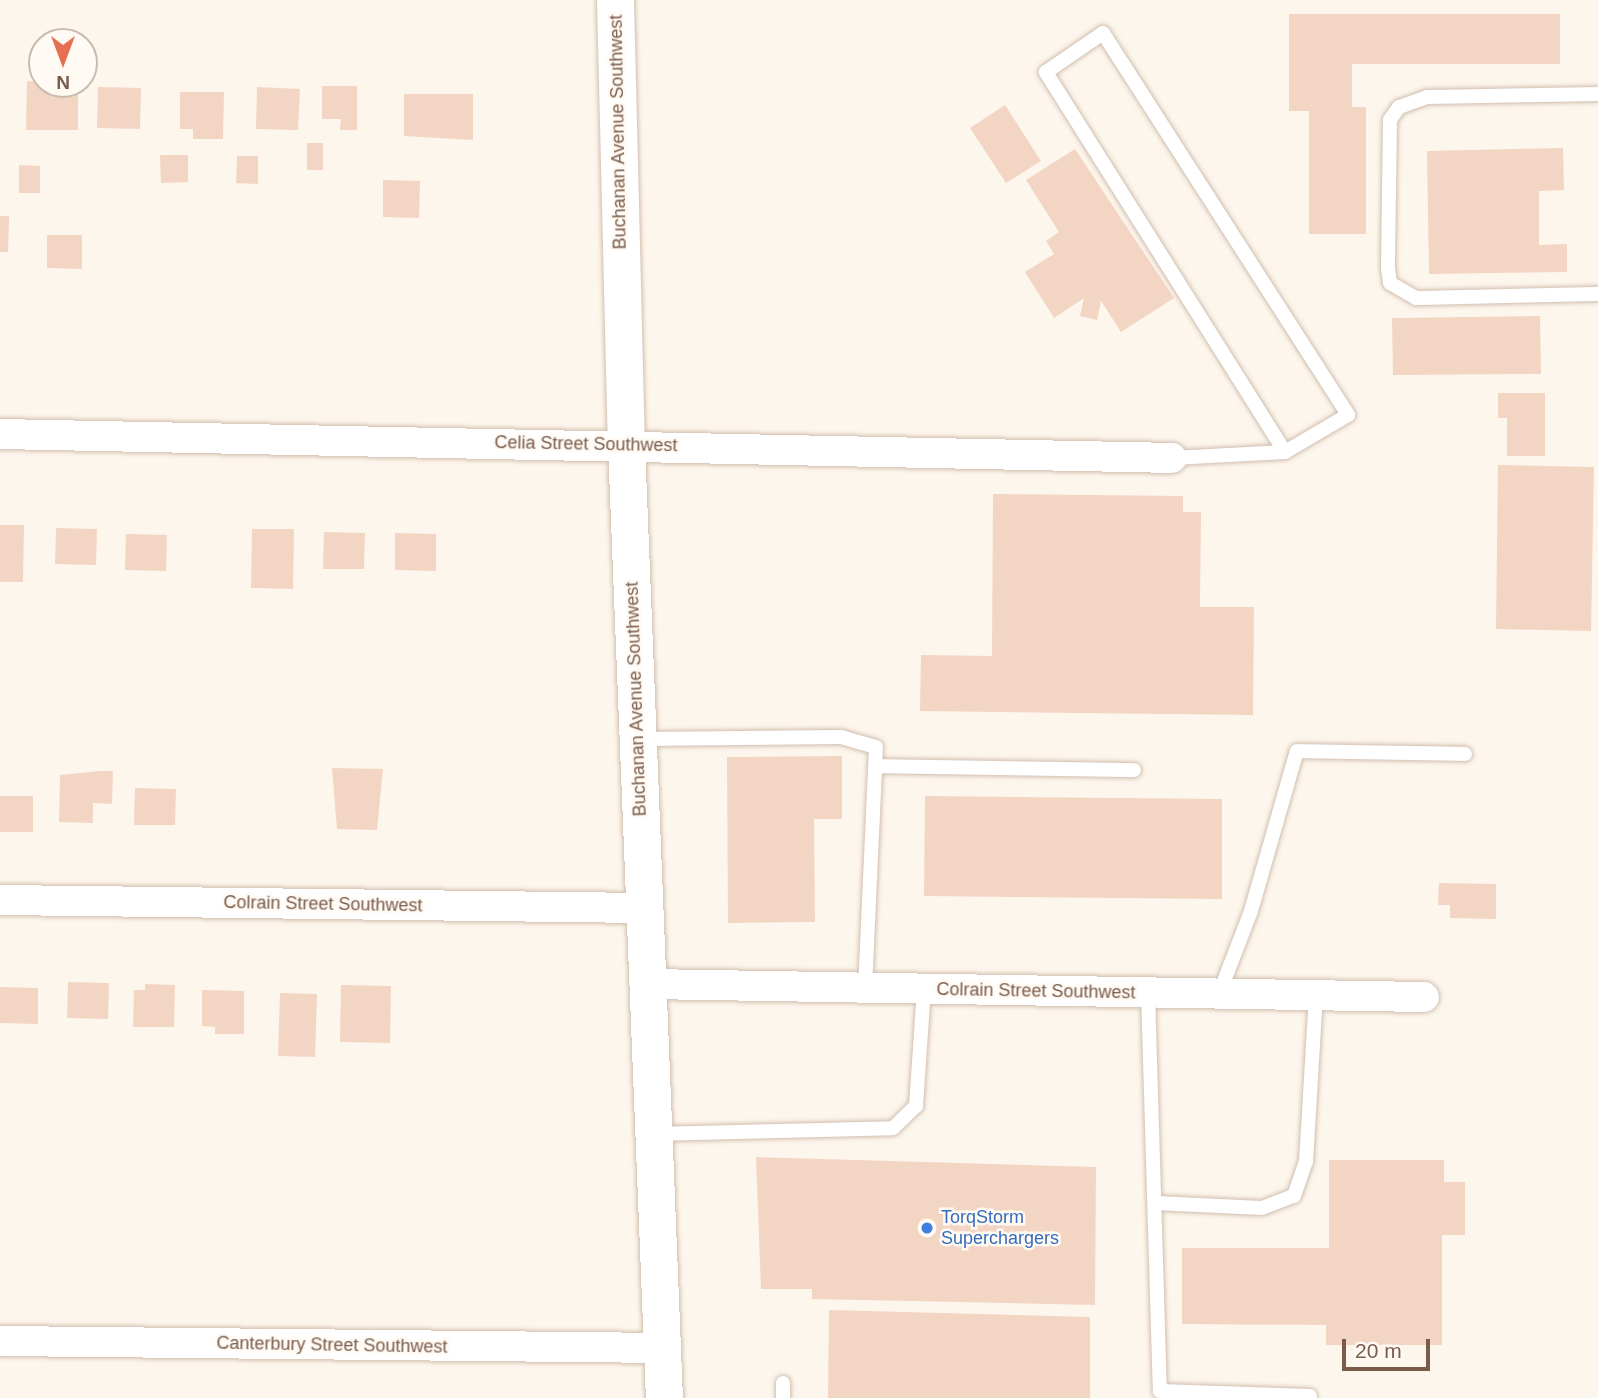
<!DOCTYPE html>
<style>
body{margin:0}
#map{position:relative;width:1598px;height:1398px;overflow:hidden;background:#fdf6ec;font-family:Arial,sans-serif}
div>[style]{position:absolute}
.building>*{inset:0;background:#f3d5c3}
.roads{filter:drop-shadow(0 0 2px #d1beb0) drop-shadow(0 0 2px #d1beb0)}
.service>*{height:14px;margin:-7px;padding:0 7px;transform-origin:7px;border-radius:7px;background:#fff}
.minor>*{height:30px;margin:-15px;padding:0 15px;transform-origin:15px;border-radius:15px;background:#fff}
.tertiary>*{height:37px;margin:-18.5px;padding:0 18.5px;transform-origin:18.5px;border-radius:18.5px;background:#fff}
.dots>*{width:19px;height:19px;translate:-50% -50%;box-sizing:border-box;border:4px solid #fffaf3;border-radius:50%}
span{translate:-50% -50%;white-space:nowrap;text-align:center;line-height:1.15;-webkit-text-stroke:5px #fffaf3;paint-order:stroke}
.street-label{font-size:18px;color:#7a5c4d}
.shop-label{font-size:18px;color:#366cbe}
.left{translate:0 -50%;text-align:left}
.north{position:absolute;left:28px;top:28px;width:70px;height:70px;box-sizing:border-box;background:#fffaf3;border:2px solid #cabbb1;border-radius:50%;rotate:180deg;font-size:19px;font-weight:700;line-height:28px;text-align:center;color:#7a5c4d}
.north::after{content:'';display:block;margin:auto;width:24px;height:32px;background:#e76f51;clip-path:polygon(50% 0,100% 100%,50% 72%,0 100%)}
.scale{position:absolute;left:1342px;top:1339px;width:88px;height:32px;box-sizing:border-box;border:4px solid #7a5c4d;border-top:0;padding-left:9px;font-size:21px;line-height:24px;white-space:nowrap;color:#7a5c4d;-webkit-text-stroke:5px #fffaf3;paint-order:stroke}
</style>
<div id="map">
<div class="building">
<div style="clip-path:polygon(1289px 14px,1560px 14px,1560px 64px,1352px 64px,1352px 107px,1366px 107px,1366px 234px,1309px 234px,1309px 111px,1289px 111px)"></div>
<div style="clip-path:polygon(27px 81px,78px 84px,78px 130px,26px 130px)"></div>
<div style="clip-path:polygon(322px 86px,357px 86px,357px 130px,340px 130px,341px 119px,322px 119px)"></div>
<div style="clip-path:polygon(98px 87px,141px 88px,140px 129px,97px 128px)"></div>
<div style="clip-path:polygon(257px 87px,300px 89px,298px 130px,256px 129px)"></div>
<div style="clip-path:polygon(180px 92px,224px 92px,223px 139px,193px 139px,193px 129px,180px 129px)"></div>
<div style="clip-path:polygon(404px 94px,473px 94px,473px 140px,404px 136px)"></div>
<div style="clip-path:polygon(1005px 105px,1041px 161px,1006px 183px,970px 128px)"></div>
<div style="clip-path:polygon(307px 143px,323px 143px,323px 170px,307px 170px)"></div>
<div style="clip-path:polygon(1563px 148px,1564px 190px,1539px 191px,1539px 245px,1567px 244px,1567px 272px,1429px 274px,1427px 151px)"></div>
<div style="clip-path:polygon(1075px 149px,1174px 298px,1121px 332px,1101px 301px,1097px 320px,1080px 316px,1084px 298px,1054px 318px,1025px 272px,1054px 254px,1046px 241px,1059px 232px,1026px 180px)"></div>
<div style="clip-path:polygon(160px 155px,188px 155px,188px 182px,161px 183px)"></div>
<div style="clip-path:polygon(237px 156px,258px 156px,258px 184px,236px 183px)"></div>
<div style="clip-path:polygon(19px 165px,40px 166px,40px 193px,19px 193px)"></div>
<div style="clip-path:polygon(383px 180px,420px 181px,419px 218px,383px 217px)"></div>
<div style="clip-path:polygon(0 216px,9px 216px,8px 252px,0 252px)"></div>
<div style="clip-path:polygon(47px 235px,82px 235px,82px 269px,47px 268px)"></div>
<div style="clip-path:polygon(1540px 316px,1541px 374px,1393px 375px,1392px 318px)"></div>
<div style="clip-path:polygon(1498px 393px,1545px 393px,1545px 456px,1507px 456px,1507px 418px,1498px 418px)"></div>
<div style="clip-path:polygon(1498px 465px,1594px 467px,1591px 631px,1496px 629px)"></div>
<div style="clip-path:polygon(993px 494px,1183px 496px,1183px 512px,1201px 512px,1200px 607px,1254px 607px,1253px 715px,920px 711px,921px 655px,992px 656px)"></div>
<div style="clip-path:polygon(0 525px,24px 525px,23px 582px,0 582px)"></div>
<div style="clip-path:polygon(56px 528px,97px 529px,96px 565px,55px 564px)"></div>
<div style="clip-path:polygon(252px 529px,294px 529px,293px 589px,251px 588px)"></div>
<div style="clip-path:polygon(324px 532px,365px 533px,364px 569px,323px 569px)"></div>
<div style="clip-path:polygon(395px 533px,436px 534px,436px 571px,395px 570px)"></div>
<div style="clip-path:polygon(126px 534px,167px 535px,166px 571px,125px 570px)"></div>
<div style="clip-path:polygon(842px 756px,842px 819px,814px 819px,815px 922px,728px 923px,727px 757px)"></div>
<div style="clip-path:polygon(332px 768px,383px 769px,377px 830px,337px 829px)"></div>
<div style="clip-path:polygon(100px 771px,113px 771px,112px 804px,93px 803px,93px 823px,59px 822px,60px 775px)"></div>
<div style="clip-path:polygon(135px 788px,176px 789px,175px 825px,134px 825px)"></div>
<div style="clip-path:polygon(0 796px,33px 796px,33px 832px,0 832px)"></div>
<div style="clip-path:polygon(925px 796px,1222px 799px,1222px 899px,924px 896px)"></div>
<div style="clip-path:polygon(1439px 883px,1496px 884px,1496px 919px,1450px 918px,1450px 905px,1438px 905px)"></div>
<div style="clip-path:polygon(68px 982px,109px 983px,108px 1019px,67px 1018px)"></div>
<div style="clip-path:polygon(145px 984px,175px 985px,174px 1027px,133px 1027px,134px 990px,145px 990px)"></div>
<div style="clip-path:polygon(341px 985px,391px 986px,390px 1043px,340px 1042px)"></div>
<div style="clip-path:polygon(0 987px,38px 988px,38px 1024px,0 1023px)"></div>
<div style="clip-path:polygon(202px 990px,244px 991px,244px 1034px,215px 1034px,215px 1027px,202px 1026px)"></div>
<div style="clip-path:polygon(280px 993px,317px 994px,315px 1057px,278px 1056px)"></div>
<div style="clip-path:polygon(756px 1157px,1096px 1167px,1095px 1305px,812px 1299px,812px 1289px,761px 1289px)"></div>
<div style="clip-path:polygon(1329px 1160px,1444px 1160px,1444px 1182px,1465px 1182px,1465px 1235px,1442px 1235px,1442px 1345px,1326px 1345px,1326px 1325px,1182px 1324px,1182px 1248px,1329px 1248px)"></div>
<div style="clip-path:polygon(829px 1310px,1090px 1317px,1090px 1398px,828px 1398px)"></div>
</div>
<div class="roads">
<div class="service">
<div style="left:1598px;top:94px;width:171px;rotate:179deg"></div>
<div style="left:1427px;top:97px;width:30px;rotate:160deg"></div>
<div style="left:1399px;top:107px;width:16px;rotate:125deg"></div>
<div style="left:1390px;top:120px;width:148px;rotate:90.8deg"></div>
<div style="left:1388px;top:268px;width:15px;rotate:82deg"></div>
<div style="left:1390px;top:283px;width:30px;rotate:30deg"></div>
<div style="left:1416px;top:298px;width:182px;rotate:-1.3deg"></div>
<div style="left:1172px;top:458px;width:113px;rotate:-3deg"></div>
<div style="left:1285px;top:452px;width:449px;rotate:-122.2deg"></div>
<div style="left:1046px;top:72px;width:69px;rotate:-34.4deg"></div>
<div style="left:1103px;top:33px;width:454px;rotate:57.3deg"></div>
<div style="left:1348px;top:415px;width:73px;rotate:149.6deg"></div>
<div style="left:640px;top:739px;width:201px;rotate:-0.6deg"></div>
<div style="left:841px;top:737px;width:36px;rotate:16deg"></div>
<div style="left:876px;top:747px;width:240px;rotate:92.6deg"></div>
<div style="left:875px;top:766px;width:259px;rotate:0.9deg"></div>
<div style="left:1148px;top:992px;width:399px;rotate:88.3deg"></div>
<div style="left:1160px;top:1391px;width:150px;rotate:1.9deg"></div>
<div style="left:1219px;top:994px;width:89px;rotate:-68.9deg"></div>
<div style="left:1251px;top:911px;width:166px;rotate:-74deg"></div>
<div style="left:1297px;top:751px;width:168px;rotate:1deg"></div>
<div style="left:653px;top:1134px;width:240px;rotate:-1.4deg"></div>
<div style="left:893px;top:1128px;width:32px;rotate:-44deg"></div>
<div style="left:916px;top:1106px;width:117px;rotate:-86.1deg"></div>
<div style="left:1156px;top:1203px;width:106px;rotate:2.7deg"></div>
<div style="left:1262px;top:1208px;width:34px;rotate:-21deg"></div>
<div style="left:1294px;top:1196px;width:36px;rotate:-71deg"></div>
<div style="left:1306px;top:1162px;width:167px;rotate:-86.6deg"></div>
<div style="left:783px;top:1398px;width:15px;rotate:-90deg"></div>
</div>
<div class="minor">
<div style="left:0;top:434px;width:1172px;rotate:1.17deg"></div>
<div style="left:0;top:900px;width:645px;rotate:0.71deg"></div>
<div style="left:648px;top:984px;width:776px;rotate:0.96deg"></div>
<div style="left:0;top:1341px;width:664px;rotate:0.6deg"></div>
</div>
<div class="tertiary">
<div style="left:615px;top:0;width:445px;rotate:88.6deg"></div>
<div style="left:626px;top:445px;width:954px;rotate:87.72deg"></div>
</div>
</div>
<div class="dots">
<div style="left:927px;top:1228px;background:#3f7fe0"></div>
</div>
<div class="street-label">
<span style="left:618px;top:132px;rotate:-91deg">Buchanan Avenue Southwest</span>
<span style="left:586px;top:444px;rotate:1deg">Celia Street Southwest</span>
<span style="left:636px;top:699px;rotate:-92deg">Buchanan Avenue Southwest</span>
<span style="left:323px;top:904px;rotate:1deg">Colrain Street Southwest</span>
<span style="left:1036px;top:991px;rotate:1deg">Colrain Street Southwest</span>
<span style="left:332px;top:1345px;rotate:1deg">Canterbury Street Southwest</span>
</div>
<div class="shop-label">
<span class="left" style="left:941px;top:1228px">TorqStorm<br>Superchargers</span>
</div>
<div class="north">N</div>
<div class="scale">20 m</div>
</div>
